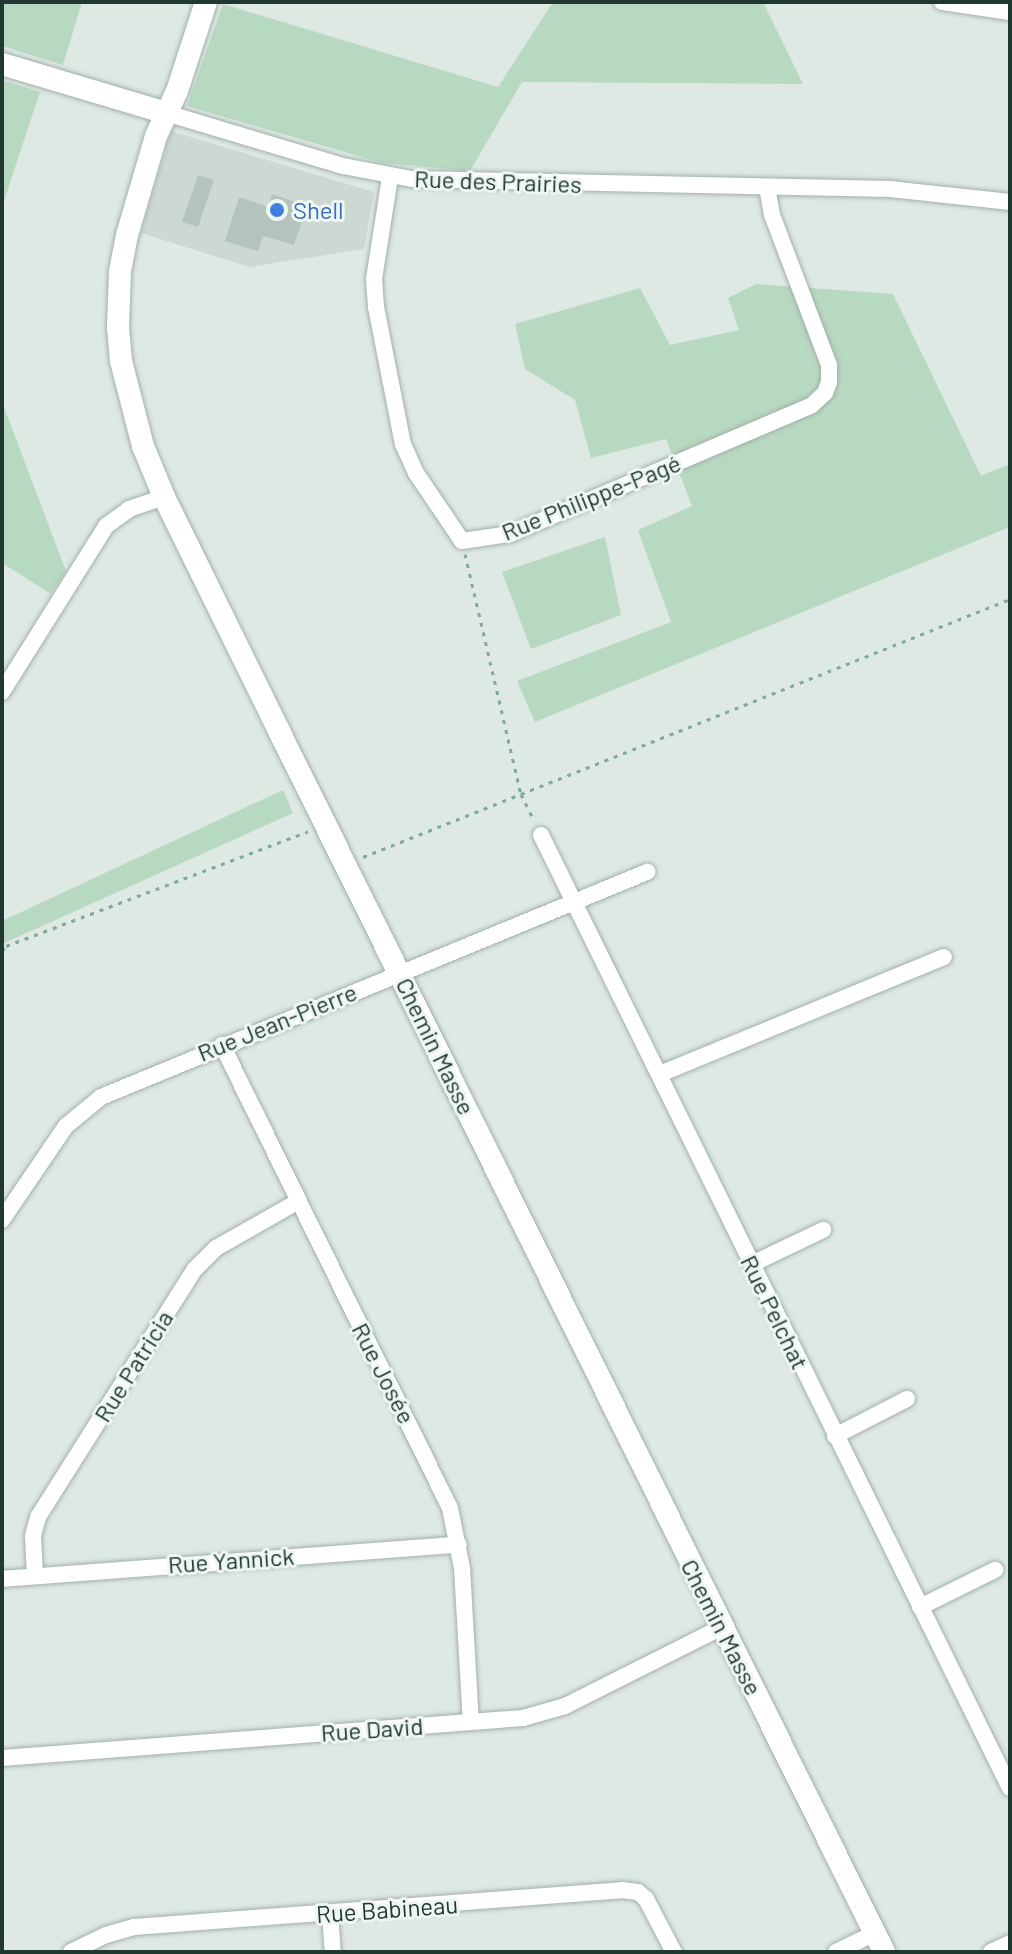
<!DOCTYPE html>
<meta charset="utf-8">
<style>
body{margin:0}
#map{position:relative;width:1012px;height:1954px;overflow:hidden;background:#dee9e4;font-family:Barlow,sans-serif}
div>[style]{position:absolute}
.built>*{inset:0;background:#cdd8d3}
.green>*{inset:0;background:#b8d9c1}
.building>*{inset:0;background:#b4c3bd}
.path>*{height:3px;margin-top:-1.5px;transform-origin:0;background:repeating-linear-gradient(90deg,#81aa9d 0 4px,transparent 0 10px)}
.roads{filter:drop-shadow(0 0 2px #a2b0ab) drop-shadow(0 0 2px #a2b0ab)}
.street>*{height:16px;margin:-8px;padding:0 8px;transform-origin:8px;border-radius:8px;background:#fff}
.secondary>*{height:22px;margin:-11px;padding:0 11px;transform-origin:11px;border-radius:11px;background:#fff}
.dots>*{width:22px;height:22px;translate:-50% -50%;box-sizing:border-box;border:4px solid #eef6f2;border-radius:50%}
span{translate:-50% -50%;white-space:nowrap;text-align:center;line-height:1.15;-webkit-text-stroke:6px #eef6f2;paint-order:stroke}
.street-label{font-size:24px;color:#213731}
.shop-label{font-size:24px;color:#366cbe}
.left{translate:0 -50%;text-align:left}
.frame{position:absolute;inset:0;border:4px solid #213731;pointer-events:none}
</style>
<div id="map">
<div class="built">
<div style="clip-path:polygon(171px 131px,374px 192px,364px 249px,249px 267px,141px 233px)"></div>
</div>
<div class="green">
<div style="clip-path:polygon(2px 2px,82px 2px,63px 65px,2px 46px)"></div>
<div style="clip-path:polygon(553px 2px,763px 2px,803px 84px,522px 82px,470px 171px,382px 163px,187px 106px,223px 4px,498px 87px)"></div>
<div style="clip-path:polygon(2px 80px,40px 92px,2px 207px)"></div>
<div style="clip-path:polygon(756px 284px,893px 294px,981px 476px,1010px 464px,1010px 527px,535px 722px,517px 681px,671px 622px,638px 530px,692px 506px,666px 439px,591px 458px,575px 400px,525px 369px,515px 324px,640px 288px,670px 345px,739px 330px,728px 298px)"></div>
<div style="clip-path:polygon(2px 402px,66px 571px,51px 594px,2px 563px)"></div>
<div style="clip-path:polygon(605px 537px,621px 615px,531px 649px,502px 572px)"></div>
<div style="clip-path:polygon(283px 790px,293px 813px,2px 944px,2px 921px)"></div>
</div>
<div class="building">
<div style="clip-path:polygon(198px 175px,214px 180px,198px 227px,182px 222px)"></div>
<div style="clip-path:polygon(272px 194px,301px 204px,299px 211px,305px 213px,294px 245px,263px 236px,258px 251px,225px 241px,239px 197px,268px 207px)"></div>
</div>
<div class="path">
<div style="left:465px;top:554px;width:246px;rotate:76.9deg"></div>
<div style="left:521px;top:794px;width:30px;rotate:64deg"></div>
<div style="left:363px;top:857px;width:697px;rotate:-21.74deg"></div>
<div style="left:2px;top:951px;width:6px;rotate:-51deg"></div>
<div style="left:6px;top:946px;width:323px;rotate:-20.8deg"></div>
</div>
<div class="roads">
<div class="street">
<div style="left:942px;top:2px;width:69px;rotate:8.4deg"></div>
<div style="left:166px;top:113px;width:185px;rotate:16.7deg"></div>
<div style="left:343px;top:166px;width:70px;rotate:10.7deg"></div>
<div style="left:412px;top:179px;width:478px;rotate:1.2deg"></div>
<div style="left:890px;top:189px;width:121px;rotate:6.2deg"></div>
<div style="left:390px;top:177px;width:103px;rotate:98.9deg"></div>
<div style="left:374px;top:279px;width:28px;rotate:86deg"></div>
<div style="left:376px;top:307px;width:140px;rotate:78.9deg"></div>
<div style="left:403px;top:444px;width:32px;rotate:66deg"></div>
<div style="left:416px;top:473px;width:82px;rotate:55.9deg"></div>
<div style="left:462px;top:541px;width:49px;rotate:-8.3deg"></div>
<div style="left:510px;top:534px;width:328px;rotate:-23.1deg"></div>
<div style="left:812px;top:405px;width:18px;rotate:-43deg"></div>
<div style="left:825px;top:393px;width:12px;rotate:-70deg"></div>
<div style="left:829px;top:382px;width:17px;rotate:-90deg"></div>
<div style="left:829px;top:365px;width:160px;rotate:-110.8deg"></div>
<div style="left:772px;top:215px;width:28px;rotate:-100deg"></div>
<div style="left:2px;top:692px;width:196px;rotate:-57.9deg"></div>
<div style="left:106px;top:526px;width:29px;rotate:-36deg"></div>
<div style="left:129px;top:509px;width:37px;rotate:-19deg"></div>
<div style="left:541px;top:835px;width:1062px;rotate:63.8deg"></div>
<div style="left:222px;top:1045px;width:516px;rotate:63.78deg"></div>
<div style="left:450px;top:1508px;width:61px;rotate:78.7deg"></div>
<div style="left:462px;top:1568px;width:154px;rotate:86.7deg"></div>
<div style="left:660px;top:1074px;width:307px;rotate:-22.4deg"></div>
<div style="left:2px;top:1220px;width:114px;rotate:-55.8deg"></div>
<div style="left:66px;top:1126px;width:45px;rotate:-39.6deg"></div>
<div style="left:101px;top:1097px;width:591px;rotate:-22.4deg"></div>
<div style="left:752px;top:1264px;width:79px;rotate:-25.6deg"></div>
<div style="left:835px;top:1436px;width:81px;rotate:-27.2deg"></div>
<div style="left:35px;top:1576px;width:40px;rotate:-92.9deg"></div>
<div style="left:33px;top:1536px;width:20px;rotate:-75deg"></div>
<div style="left:38px;top:1517px;width:294px;rotate:-57.7deg"></div>
<div style="left:195px;top:1269px;width:30px;rotate:-45deg"></div>
<div style="left:216px;top:1248px;width:93px;rotate:-29.6deg"></div>
<div style="left:2px;top:1579px;width:458px;rotate:-4.3deg"></div>
<div style="left:920px;top:1607px;width:84px;rotate:-26.3deg"></div>
<div style="left:2px;top:1758px;width:523px;rotate:-4.39deg"></div>
<div style="left:523px;top:1718px;width:44px;rotate:-15.9deg"></div>
<div style="left:565px;top:1706px;width:176px;rotate:-26.7deg"></div>
<div style="left:330px;top:1913px;width:39px;rotate:86deg"></div>
<div style="left:71px;top:1952px;width:39px;rotate:-26deg"></div>
<div style="left:106px;top:1935px;width:29px;rotate:-16deg"></div>
<div style="left:134px;top:1927px;width:489px;rotate:-4.3deg"></div>
<div style="left:622px;top:1890px;width:16px;rotate:7deg"></div>
<div style="left:638px;top:1892px;width:11px;rotate:41deg"></div>
<div style="left:646px;top:1899px;width:60px;rotate:62.2deg"></div>
<div style="left:836px;top:1952px;width:43px;rotate:-26deg"></div>
<div style="left:991px;top:1952px;width:21px;rotate:-25deg"></div>
</div>
<div class="secondary">
<div style="left:206px;top:2px;width:94px;rotate:108deg"></div>
<div style="left:177px;top:91px;width:50px;rotate:115deg"></div>
<div style="left:156px;top:136px;width:103px;rotate:106.3deg"></div>
<div style="left:127px;top:235px;width:38px;rotate:101deg"></div>
<div style="left:120px;top:272px;width:55px;rotate:92.1deg"></div>
<div style="left:118px;top:327px;width:34px;rotate:85deg"></div>
<div style="left:121px;top:361px;width:88px;rotate:75.5deg"></div>
<div style="left:143px;top:446px;width:55px;rotate:67.6deg"></div>
<div style="left:164px;top:497px;width:261px;rotate:63.8deg"></div>
<div style="left:279px;top:731px;width:1363px;rotate:63.64deg"></div>
<div style="left:2px;top:64px;width:171px;rotate:16.6deg"></div>
</div>
</div>
<div class="dots">
<div style="left:277px;top:210px;background:#3f7fe0"></div>
</div>
<div class="street-label">
<span style="left:498px;top:181px;rotate:2deg">Rue des Prairies</span>
<span style="left:591px;top:497px;rotate:-22deg">Rue Philippe-Pagé</span>
<span style="left:277px;top:1022px;rotate:-22deg">Rue Jean-Pierre</span>
<span style="left:436px;top:1046px;rotate:64deg">Chemin Masse</span>
<span style="left:775px;top:1312px;rotate:64deg">Rue Pelchat</span>
<span style="left:133px;top:1366px;rotate:-58deg">Rue Patricia</span>
<span style="left:384px;top:1373px;rotate:63deg">Rue Josée</span>
<span style="left:231px;top:1560px;rotate:-4deg">Rue Yannick</span>
<span style="left:722px;top:1627px;rotate:63deg">Chemin Masse</span>
<span style="left:372px;top:1729px;rotate:-4deg">Rue David</span>
<span style="left:387px;top:1909px;rotate:-4deg">Rue Babineau</span>
</div>
<div class="shop-label">
<span class="left" style="left:293px;top:210px">Shell</span>
</div>
<div class="frame"></div>
</div>
